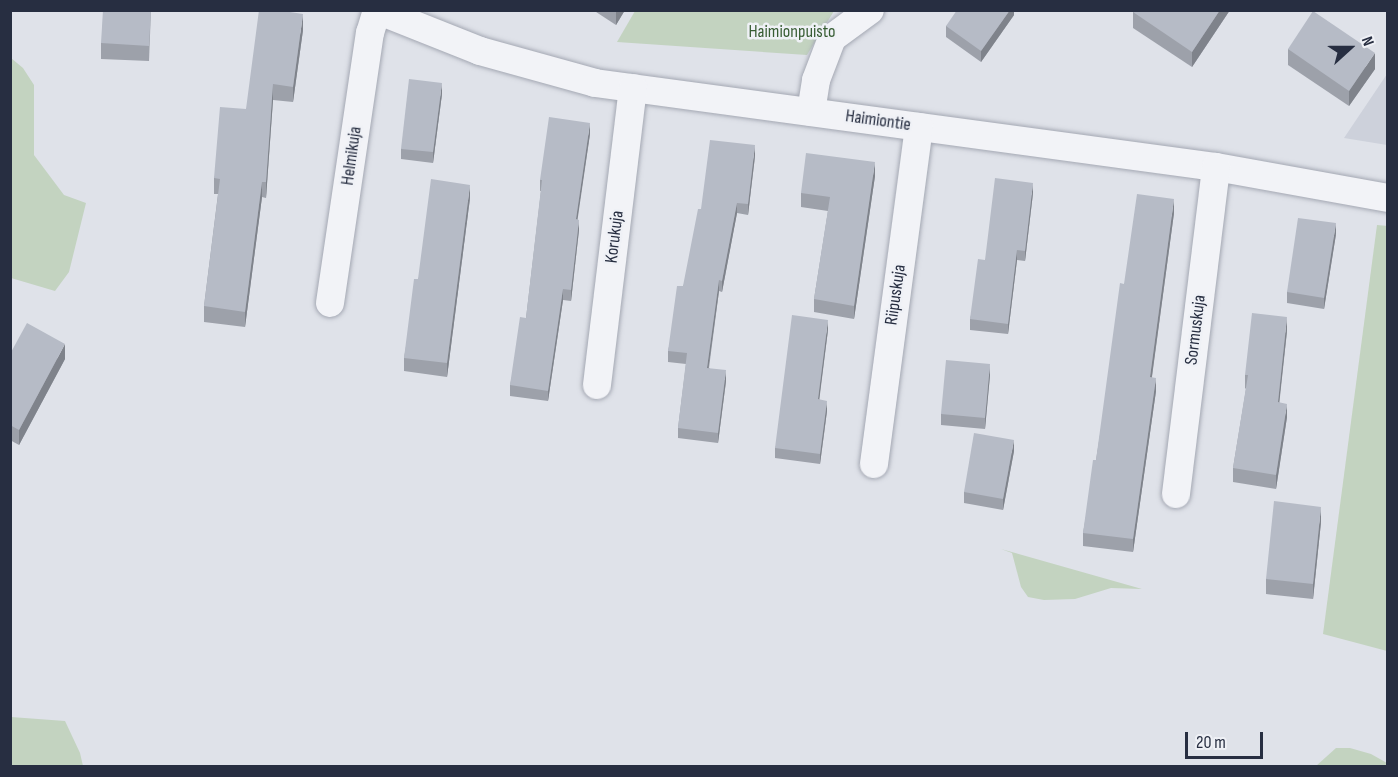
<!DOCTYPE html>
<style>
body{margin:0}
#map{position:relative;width:1398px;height:777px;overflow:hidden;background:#dfe2e9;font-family:"Sofia Sans Condensed",sans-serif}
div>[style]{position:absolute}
.built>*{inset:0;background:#cdd1db}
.green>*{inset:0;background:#c3d3c0}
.roads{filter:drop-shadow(0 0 2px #a4a8b3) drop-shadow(0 0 2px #a4a8b3)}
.minor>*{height:28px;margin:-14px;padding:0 14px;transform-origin:14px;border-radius:14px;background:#f2f3f7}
.wall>*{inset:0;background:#9da1aa}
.shaded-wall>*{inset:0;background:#7f838b}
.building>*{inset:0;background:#b6bbc6}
span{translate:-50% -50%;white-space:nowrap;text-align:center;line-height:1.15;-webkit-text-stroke:5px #eff1f6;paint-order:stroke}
.park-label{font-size:18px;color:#385d34}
.street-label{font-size:18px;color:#272e41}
.frame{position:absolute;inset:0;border:12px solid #272e41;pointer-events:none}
.north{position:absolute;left:1320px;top:18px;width:60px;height:60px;-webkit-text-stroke:4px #eff1f6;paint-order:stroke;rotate:69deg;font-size:16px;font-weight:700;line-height:24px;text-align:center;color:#272e41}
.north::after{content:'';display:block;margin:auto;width:21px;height:27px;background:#272e41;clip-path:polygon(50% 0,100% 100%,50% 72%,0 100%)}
.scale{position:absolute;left:1185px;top:732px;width:78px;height:27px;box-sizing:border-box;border:3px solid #272e41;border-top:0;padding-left:8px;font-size:18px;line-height:21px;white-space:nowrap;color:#272e41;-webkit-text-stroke:4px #eff1f6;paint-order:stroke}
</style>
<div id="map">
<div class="built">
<div style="clip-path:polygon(1387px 74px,1387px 145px,1344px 138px)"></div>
</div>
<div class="green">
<div style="clip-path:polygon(635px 11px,834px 11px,807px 55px,617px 42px)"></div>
<div style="clip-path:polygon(11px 58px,23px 68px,34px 85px,34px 155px,64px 195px,86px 203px,69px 272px,55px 291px,11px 278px)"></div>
<div style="clip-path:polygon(1377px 225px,1388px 226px,1387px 651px,1323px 634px)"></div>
<div style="clip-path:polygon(1001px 549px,1142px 589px,1111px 588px,1075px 599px,1044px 600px,1028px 597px,1021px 587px,1012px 553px)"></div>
<div style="clip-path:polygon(11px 717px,65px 721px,80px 753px,83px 766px,11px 766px)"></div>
<div style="clip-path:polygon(1336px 748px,1350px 748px,1371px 754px,1387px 763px,1387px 766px,1316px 766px)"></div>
</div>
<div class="roads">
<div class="minor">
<div style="left:377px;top:10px;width:111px;rotate:21.7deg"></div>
<div style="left:480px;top:51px;width:119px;rotate:15.5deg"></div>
<div style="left:595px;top:83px;width:627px;rotate:7.7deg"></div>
<div style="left:1216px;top:167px;width:175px;rotate:10.2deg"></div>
<div style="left:811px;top:112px;width:32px;rotate:-81deg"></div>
<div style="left:816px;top:80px;width:45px;rotate:-69.1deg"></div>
<div style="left:832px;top:38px;width:47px;rotate:-36.4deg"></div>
<div style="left:330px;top:303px;width:273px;rotate:-81.6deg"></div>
<div style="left:370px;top:33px;width:24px;rotate:-73deg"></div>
<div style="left:597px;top:385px;width:299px;rotate:-83.1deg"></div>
<div style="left:874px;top:464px;width:340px;rotate:-82.4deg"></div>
<div style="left:1176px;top:494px;width:329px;rotate:-83deg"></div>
</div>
</div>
<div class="wall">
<div style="clip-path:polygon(151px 10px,149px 61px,101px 59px,101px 43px)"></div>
<div style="clip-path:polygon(593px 10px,625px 10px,616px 25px)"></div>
<div style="clip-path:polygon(1014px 10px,1014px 15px,981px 62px,946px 37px,946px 26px)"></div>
<div style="clip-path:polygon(1134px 10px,1230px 10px,1192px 67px,1133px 28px,1133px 12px)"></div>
<div style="clip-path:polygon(303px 30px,293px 102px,273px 100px,266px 198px,262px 197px,245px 327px,204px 322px,204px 306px,218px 194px,214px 194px,214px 178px,246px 109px)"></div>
<div style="clip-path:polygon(1288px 49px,1375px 69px,1349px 106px,1288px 65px)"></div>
<div style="clip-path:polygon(442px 94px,433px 163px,401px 159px,401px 149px)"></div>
<div style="clip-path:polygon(590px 134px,577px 219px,579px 230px,571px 301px,563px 300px,548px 401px,510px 396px,510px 385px,526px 318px,541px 191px,540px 191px,540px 180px)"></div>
<div style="clip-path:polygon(755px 156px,748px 215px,737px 213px,722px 292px,719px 291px,709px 368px,726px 381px,718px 443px,678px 438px,678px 428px,686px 364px,668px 362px,668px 351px,683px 286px)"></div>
<div style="clip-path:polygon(875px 176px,854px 319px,814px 312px,814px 299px,828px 211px,801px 207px,801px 193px)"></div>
<div style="clip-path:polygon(1033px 193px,1025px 261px,1017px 260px,1008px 334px,970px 330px,970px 319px,985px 260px)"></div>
<div style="clip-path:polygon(470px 198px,447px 377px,404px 371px,404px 358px,418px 279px)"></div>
<div style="clip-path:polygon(1174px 213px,1152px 377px,1156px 391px,1133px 552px,1083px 546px,1083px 533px,1096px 460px,1124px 284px)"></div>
<div style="clip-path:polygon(1336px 234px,1324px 309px,1287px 303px,1287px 292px)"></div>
<div style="clip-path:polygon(828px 330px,819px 399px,827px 411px,820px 464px,775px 458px,775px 448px)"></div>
<div style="clip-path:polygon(1287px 331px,1279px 402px,1287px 417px,1276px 489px,1233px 482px,1233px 468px,1246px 389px,1245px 388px,1245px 375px)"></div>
<div style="clip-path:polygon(10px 354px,65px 359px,19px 445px,10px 440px)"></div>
<div style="clip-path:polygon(990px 375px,985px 429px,941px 425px,941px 414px)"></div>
<div style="clip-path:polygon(1014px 451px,1003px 510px,964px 503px,964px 492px)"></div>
<div style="clip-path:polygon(1321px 522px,1313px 599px,1266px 594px,1266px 579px)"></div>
</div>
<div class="shaded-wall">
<div style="clip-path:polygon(616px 10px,625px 10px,616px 25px)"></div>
<div style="clip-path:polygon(1010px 10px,1014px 10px,1014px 15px,981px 62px,981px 51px)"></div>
<div style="clip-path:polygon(1220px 10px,1230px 10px,1192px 67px,1192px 52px)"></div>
<div style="clip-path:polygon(303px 14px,303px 30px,293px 102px,293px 87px)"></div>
<div style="clip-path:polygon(1375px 53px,1375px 69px,1349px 106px,1349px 91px)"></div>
<div style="clip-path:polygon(442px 83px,442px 94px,433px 163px,433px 152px)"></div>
<div style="clip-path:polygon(273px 84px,273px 100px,266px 198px,266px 182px)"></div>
<div style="clip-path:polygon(590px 123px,590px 134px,576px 230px,576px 219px)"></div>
<div style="clip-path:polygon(755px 145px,755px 156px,748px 215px,748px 204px)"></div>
<div style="clip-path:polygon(875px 162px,875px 176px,854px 319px,854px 306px)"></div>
<div style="clip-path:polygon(262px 182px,262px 197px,245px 327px,245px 312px)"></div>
<div style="clip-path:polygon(1033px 183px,1033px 193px,1025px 261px,1025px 251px)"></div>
<div style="clip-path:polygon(470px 185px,470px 198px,447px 377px,447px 363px)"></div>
<div style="clip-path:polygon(1174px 199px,1174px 213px,1150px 390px,1150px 377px)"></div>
<div style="clip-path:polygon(737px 203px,737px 213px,722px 292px,722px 281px)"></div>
<div style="clip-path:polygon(579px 220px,579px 230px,571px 301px,571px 290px)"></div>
<div style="clip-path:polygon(1336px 223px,1336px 234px,1324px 309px,1324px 298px)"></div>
<div style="clip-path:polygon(1017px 250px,1017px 260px,1008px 334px,1008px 324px)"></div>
<div style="clip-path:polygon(719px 280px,719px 291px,707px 378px,707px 368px)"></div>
<div style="clip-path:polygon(563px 289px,563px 300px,548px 401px,548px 391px)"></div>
<div style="clip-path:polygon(1287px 317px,1287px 331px,1278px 415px,1278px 402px)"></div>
<div style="clip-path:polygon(828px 320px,828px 330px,818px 410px,818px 399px)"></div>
<div style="clip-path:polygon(65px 344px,65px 359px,19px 445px,19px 430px)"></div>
<div style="clip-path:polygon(990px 364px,990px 375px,985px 429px,985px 418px)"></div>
<div style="clip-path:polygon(726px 370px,726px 381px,718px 443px,718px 433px)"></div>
<div style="clip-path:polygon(1156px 378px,1156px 391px,1133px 552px,1133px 539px)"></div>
<div style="clip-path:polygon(827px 401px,827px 411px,820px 464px,820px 454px)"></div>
<div style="clip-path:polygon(1287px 404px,1287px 417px,1276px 489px,1276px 475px)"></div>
<div style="clip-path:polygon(1014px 440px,1014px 451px,1003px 510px,1003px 499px)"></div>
<div style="clip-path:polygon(1321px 507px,1321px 522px,1313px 599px,1313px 584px)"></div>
</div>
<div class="building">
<div style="clip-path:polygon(103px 10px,151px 10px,149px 46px,101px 43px)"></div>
<div style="clip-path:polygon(259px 10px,277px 10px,303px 14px,293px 87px,273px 84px,266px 182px,262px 182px,245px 312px,204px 306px,220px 179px,214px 178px,220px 107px,246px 109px)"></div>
<div style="clip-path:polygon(957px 10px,1010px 10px,981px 51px,946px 26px)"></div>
<div style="clip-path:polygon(1134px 10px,1220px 10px,1192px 52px,1133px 12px)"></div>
<div style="clip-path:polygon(1313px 11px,1375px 53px,1349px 91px,1288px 49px)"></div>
<div style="clip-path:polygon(409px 79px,442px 83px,433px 152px,401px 149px)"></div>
<div style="clip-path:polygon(549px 117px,590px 123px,576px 219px,579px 220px,571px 290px,563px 289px,548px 391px,510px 385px,520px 317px,526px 318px,542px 180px,540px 180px)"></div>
<div style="clip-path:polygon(710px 140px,755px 145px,748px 204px,737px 203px,722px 281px,719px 280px,707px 368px,726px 370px,718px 433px,678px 428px,687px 353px,668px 351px,677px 286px,683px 286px,698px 209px,701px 209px)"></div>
<div style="clip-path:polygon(806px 153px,875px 162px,854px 306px,814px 299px,830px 197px,801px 193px)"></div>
<div style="clip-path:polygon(995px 178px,1033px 183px,1025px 251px,1017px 250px,1008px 324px,970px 319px,978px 259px,985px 260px)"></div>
<div style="clip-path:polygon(431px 179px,470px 185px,447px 363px,404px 358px,414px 279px,418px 279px)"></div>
<div style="clip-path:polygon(1137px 194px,1174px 199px,1150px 377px,1156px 378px,1133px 539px,1083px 533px,1093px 460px,1096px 460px,1120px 283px,1124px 284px)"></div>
<div style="clip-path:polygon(1298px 218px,1336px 223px,1324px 298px,1287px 292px)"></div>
<div style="clip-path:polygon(1252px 313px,1287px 317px,1278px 402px,1287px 404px,1276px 475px,1233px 468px,1248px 375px,1245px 375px)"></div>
<div style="clip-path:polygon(792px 315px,828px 320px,818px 399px,827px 401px,820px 454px,775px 448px)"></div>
<div style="clip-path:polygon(27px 323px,65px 344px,19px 430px,10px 425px,10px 354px)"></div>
<div style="clip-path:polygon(946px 360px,990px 364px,985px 418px,941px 414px)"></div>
<div style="clip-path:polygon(974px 433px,1014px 440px,1003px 499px,964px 492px)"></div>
<div style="clip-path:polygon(1274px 501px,1321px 507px,1313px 584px,1266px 579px)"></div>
</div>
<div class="park-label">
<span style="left:792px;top:32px">Haimionpuisto</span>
</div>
<div class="street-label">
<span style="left:878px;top:121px;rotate:8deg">Haimiontie</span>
<span style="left:352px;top:156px;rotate:-82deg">Helmikuja</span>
<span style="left:615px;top:237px;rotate:-83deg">Korukuja</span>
<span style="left:896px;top:295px;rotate:-82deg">Riipuskuja</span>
<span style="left:1196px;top:330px;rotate:-83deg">Sormuskuja</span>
</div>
<div class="frame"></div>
<div class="north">N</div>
<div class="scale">20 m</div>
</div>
